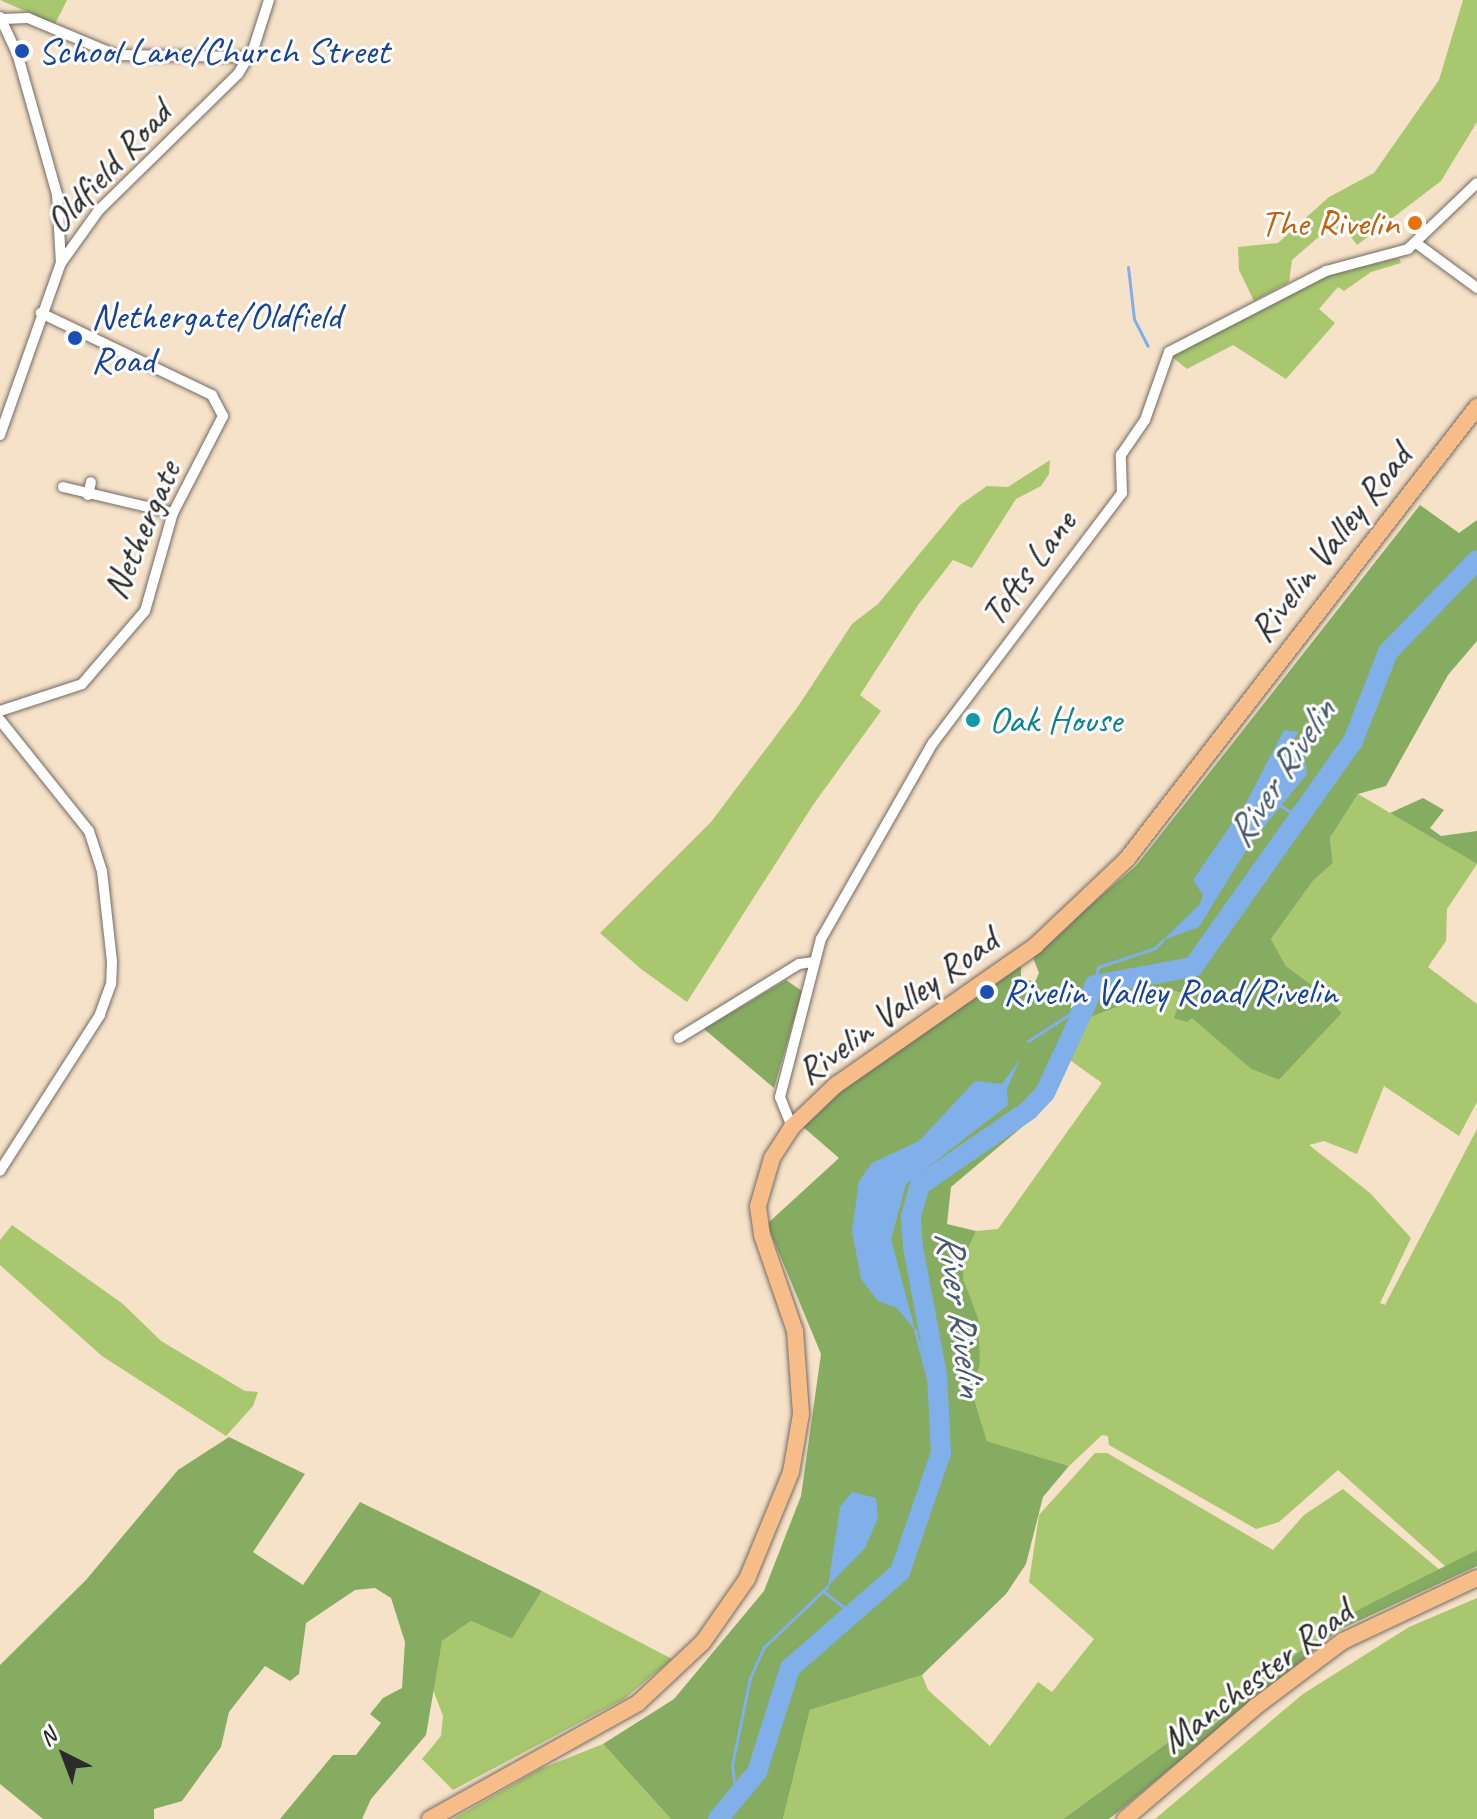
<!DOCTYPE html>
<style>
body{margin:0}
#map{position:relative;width:1477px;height:1819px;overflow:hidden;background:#f6e1c9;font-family:Caveat,sans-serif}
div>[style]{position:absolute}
.green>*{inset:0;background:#a8c76f}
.forest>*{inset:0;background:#86ac62}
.water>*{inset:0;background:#80afea}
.stream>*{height:3px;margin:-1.5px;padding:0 1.5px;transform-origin:1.5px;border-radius:1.5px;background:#80afea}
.river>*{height:20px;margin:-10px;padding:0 10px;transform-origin:10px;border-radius:10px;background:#80afea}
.roads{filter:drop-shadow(0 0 2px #726b62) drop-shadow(0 0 2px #726b62)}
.minor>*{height:10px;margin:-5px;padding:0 5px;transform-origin:5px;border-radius:5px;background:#fff}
.primary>*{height:16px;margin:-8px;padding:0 8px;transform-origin:8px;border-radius:8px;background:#f7bd88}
.dots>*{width:22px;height:22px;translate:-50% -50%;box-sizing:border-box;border:4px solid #fff;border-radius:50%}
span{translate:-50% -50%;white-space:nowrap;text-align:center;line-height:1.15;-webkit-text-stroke:6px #fff;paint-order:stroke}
.transit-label{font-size:38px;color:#164399}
.left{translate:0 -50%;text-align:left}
.street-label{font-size:38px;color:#2b2b2b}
.food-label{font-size:38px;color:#c56008}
.right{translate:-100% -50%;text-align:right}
.culture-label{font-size:38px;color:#0d838f}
.water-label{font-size:40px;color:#49596e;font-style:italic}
.north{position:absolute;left:24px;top:1715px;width:80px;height:80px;-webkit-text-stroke:6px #fff;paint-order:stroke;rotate:318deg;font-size:22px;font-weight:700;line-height:32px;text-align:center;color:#2b2b2b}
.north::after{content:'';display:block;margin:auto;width:28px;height:36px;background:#2b2b2b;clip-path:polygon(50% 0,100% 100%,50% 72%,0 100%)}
</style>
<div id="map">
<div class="green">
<div style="clip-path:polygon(0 0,67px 0,55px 24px)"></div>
<div style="clip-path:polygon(1463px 0,1477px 0,1477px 122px,1441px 181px,1357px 245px,1345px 229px,1329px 228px,1292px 260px,1289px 282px,1254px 301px,1239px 270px,1238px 247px,1278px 243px,1329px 197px,1374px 173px,1439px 80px)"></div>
<div style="clip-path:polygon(1399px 258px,1401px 263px,1371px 272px,1344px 291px,1338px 287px,1319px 309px,1335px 323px,1286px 379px,1233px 345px,1187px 369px,1171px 356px,1331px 274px)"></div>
<div style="clip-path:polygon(1050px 460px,1049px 474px,1041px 486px,1016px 499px,972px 568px,953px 560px,918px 605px,860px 695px,881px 711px,813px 805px,687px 1002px,641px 969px,600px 933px,711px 822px,799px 705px,852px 624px,878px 604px,960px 505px,987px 486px,1008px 487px)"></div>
<div style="clip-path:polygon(1358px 794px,1477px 864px,1447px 909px,1446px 941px,1428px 967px,1477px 1004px,1477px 1102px,1459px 1136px,1384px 1086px,1357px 1154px,1324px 1141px,1309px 1145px,1370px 1193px,1411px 1238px,1380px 1303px,1385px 1305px,1477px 1129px,1477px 1550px,1446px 1567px,1338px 1470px,1279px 1522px,1256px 1529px,1109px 1445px,1108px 1436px,1102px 1435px,1069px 1466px,987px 1441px,972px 1392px,980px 1364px,963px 1279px,964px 1254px,976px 1231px,998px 1229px,1102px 1083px,1067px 1058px,1091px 1017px,1165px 989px,1183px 993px,1192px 1017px,1251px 1069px,1279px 1080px,1342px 1013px,1324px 994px,1286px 966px,1271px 939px,1313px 881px,1333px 863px,1330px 838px)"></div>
<div style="clip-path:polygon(12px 1225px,123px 1304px,161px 1341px,245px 1391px,258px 1392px,253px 1406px,226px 1436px,102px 1356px,0 1265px,0 1240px)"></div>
<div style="clip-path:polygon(1095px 1453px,1107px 1453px,1273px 1550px,1304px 1515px,1343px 1489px,1441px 1571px,1352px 1613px,1275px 1669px,1210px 1727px,1200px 1719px,1063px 1819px,783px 1819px,810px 1710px,922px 1675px,928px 1690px,990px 1746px,1038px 1682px,1052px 1692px,1094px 1639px,1029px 1582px,1039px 1515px)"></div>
<div style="clip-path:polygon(542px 1591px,672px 1659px,624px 1699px,453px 1790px,422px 1759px,441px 1736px,443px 1716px,432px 1687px,442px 1641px,471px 1621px,512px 1639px)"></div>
<div style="clip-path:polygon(1477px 1598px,1477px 1819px,1155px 1819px,1303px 1694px,1409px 1627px)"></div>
<div style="clip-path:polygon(603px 1744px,671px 1819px,453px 1819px,540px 1769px)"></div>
</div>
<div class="forest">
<div style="clip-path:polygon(1420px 505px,1459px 533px,1477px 520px,1477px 641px,1448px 675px,1386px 786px,1358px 794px,1330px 838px,1333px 863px,1313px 881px,1271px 939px,1286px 966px,1324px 994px,1342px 1013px,1279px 1080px,1251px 1069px,1192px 1018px,1187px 1022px,1174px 1018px,1183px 993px,1165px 989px,1091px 1017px,1041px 1111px,951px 1187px,947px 1224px,976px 1231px,965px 1254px,963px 1279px,978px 1318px,980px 1364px,972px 1392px,987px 1441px,1069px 1466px,1043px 1497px,1026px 1564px,1006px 1594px,922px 1675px,810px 1710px,783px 1819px,671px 1819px,603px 1744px,674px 1699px,764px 1591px,801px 1496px,821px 1354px,767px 1224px,839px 1158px,802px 1126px,825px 1102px,1012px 968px,1021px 967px,1021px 978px,1035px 982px,1039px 973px,1032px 955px,1136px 866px)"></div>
<div style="clip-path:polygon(1423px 798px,1444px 810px,1430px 828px,1441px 836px,1477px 831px,1477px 864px,1390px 813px)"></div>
<div style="clip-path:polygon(786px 980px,802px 991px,774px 1088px,704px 1029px)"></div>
<div style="clip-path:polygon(229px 1437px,305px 1474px,253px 1552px,303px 1585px,360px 1502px,542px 1591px,512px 1639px,471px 1621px,442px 1641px,426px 1735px,371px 1799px,362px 1819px,280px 1819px,333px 1755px,356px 1755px,381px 1723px,370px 1714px,383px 1698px,402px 1688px,405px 1642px,391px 1598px,375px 1588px,355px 1590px,306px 1623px,299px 1674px,290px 1681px,265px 1666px,229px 1712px,221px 1747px,182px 1801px,154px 1809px,154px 1819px,43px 1819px,0 1784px,0 1665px,86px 1580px,178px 1470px)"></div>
<div style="clip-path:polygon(1477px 1550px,1477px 1566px,1339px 1630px,1109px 1819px,1063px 1819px,1200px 1719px,1211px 1727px,1275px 1669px,1352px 1613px)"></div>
</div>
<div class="water">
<div style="clip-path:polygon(1284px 730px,1298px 732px,1292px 742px,1305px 759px,1307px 774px,1250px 844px,1199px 927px,1163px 940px,1200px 904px,1203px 895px,1193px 880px,1246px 803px)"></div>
<div style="clip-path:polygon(1020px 1059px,1007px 1089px,1008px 1105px,906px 1184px,891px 1239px,915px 1330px,897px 1308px,878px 1301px,861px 1279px,852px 1231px,859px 1181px,872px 1163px,919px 1141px,975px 1081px,1002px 1084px)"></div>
<div style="clip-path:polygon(852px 1492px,876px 1498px,878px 1518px,865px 1548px,828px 1586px,840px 1507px)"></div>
</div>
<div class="stream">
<div style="left:1128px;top:267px;width:52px;rotate:83.4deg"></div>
<div style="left:1134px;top:319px;width:30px;rotate:63deg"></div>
<div style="left:1281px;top:806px;width:25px;rotate:32deg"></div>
<div style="left:1028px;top:1041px;width:50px;rotate:-32.7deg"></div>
<div style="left:1070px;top:1014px;width:35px;rotate:-61deg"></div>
<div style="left:1087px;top:983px;width:8px;rotate:14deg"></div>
<div style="left:1095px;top:985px;width:18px;rotate:-81deg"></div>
<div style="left:1098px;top:967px;width:60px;rotate:-18.4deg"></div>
<div style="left:1155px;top:948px;width:11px;rotate:-45deg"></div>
<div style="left:915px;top:1330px;width:55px;rotate:75.2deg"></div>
<div style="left:929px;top:1383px;width:10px;rotate:24deg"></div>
<div style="left:823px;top:1591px;width:37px;rotate:38deg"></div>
<div style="left:736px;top:1797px;width:32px;rotate:-97deg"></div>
<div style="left:732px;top:1765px;width:89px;rotate:-78.3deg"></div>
<div style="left:750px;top:1678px;width:34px;rotate:-66deg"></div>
<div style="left:764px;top:1647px;width:88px;rotate:-43.6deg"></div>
</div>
<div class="river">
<div style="left:718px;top:1819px;width:61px;rotate:-50.3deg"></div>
<div style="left:757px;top:1772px;width:109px;rotate:-72.4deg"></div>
<div style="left:790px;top:1668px;width:146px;rotate:-41.1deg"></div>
<div style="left:900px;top:1572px;width:126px;rotate:-71deg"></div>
<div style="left:941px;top:1453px;width:78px;rotate:-92.9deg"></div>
<div style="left:937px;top:1375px;width:130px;rotate:-100.6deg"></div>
<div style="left:913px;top:1247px;width:31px;rotate:-94deg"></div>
<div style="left:911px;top:1216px;width:32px;rotate:-74deg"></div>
<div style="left:920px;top:1185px;width:132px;rotate:-34.5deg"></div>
<div style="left:1029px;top:1110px;width:23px;rotate:-47deg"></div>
<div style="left:1045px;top:1093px;width:119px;rotate:-65.2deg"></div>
<div style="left:1095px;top:985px;width:100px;rotate:-10.4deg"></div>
<div style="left:1193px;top:967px;width:277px;rotate:-54.7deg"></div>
<div style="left:1353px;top:741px;width:96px;rotate:-68.5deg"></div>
<div style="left:1388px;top:652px;width:128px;rotate:-45.9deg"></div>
</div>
<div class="roads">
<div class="minor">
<div style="left:0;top:17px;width:40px;rotate:65deg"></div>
<div style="left:17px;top:53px;width:147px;rotate:74.2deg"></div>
<div style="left:57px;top:194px;width:69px;rotate:86.7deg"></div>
<div style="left:2px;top:19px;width:26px;rotate:-2deg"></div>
<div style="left:28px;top:18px;width:95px;rotate:22.8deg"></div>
<div style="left:116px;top:55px;width:133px;rotate:0.9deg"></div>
<div style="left:1416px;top:243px;width:76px;rotate:36.4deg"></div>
<div style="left:0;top:435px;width:182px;rotate:-70.5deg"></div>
<div style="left:61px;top:263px;width:65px;rotate:-54.4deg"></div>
<div style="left:99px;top:210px;width:194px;rotate:-44.4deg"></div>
<div style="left:238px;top:74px;width:31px;rotate:-59deg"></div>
<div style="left:254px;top:47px;width:49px;rotate:-72.3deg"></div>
<div style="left:63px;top:487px;width:113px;rotate:13.3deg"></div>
<div style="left:88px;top:495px;width:13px;rotate:-77deg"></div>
<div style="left:0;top:711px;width:86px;rotate:-18.2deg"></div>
<div style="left:82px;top:684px;width:96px;rotate:-49.2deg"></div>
<div style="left:145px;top:611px;width:102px;rotate:-74.1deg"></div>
<div style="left:173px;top:513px;width:109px;rotate:-62.7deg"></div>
<div style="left:223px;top:416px;width:24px;rotate:-118deg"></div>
<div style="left:212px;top:395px;width:190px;rotate:-154.4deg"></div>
<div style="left:0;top:720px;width:142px;rotate:51.3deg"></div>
<div style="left:89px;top:831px;width:42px;rotate:72deg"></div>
<div style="left:102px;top:871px;width:91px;rotate:83.7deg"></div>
<div style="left:112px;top:961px;width:23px;rotate:92deg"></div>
<div style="left:111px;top:984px;width:33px;rotate:110deg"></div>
<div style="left:100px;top:1015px;width:185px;rotate:122.7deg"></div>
<div style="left:679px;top:1038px;width:141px;rotate:-31.7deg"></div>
<div style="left:799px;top:964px;width:15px;rotate:-8deg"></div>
<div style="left:792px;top:1127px;width:32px;rotate:-112deg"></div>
<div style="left:780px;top:1097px;width:163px;rotate:-75.5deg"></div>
<div style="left:821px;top:939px;width:226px;rotate:-60.3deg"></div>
<div style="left:933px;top:743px;width:313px;rotate:-52.9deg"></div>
<div style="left:1122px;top:493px;width:38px;rotate:-92deg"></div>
<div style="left:1121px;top:455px;width:42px;rotate:-55.6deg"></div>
<div style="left:1145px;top:420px;width:72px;rotate:-70.6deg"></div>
<div style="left:1169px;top:352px;width:177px;rotate:-27.3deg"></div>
<div style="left:1326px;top:271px;width:85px;rotate:-15deg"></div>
<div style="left:1408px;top:249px;width:95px;rotate:-43.7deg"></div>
</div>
<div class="primary">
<div style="left:430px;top:1819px;width:238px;rotate:-29.1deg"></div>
<div style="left:638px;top:1703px;width:89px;rotate:-43.2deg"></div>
<div style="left:703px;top:1642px;width:77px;rotate:-55.1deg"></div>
<div style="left:747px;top:1579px;width:116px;rotate:-67.6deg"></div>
<div style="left:791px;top:1472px;width:59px;rotate:-80.2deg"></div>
<div style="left:801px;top:1414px;width:83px;rotate:-94.1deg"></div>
<div style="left:795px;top:1331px;width:102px;rotate:-109deg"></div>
<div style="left:762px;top:1235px;width:29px;rotate:-98deg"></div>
<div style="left:758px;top:1206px;width:50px;rotate:-73.7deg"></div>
<div style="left:772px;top:1158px;width:37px;rotate:-57deg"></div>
<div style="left:792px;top:1127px;width:61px;rotate:-43.7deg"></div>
<div style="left:836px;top:1085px;width:243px;rotate:-34.9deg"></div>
<div style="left:1035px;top:946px;width:127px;rotate:-43.4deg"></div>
<div style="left:1127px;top:859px;width:572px;rotate:-52.25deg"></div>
<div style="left:1125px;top:1819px;width:172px;rotate:-40.7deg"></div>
<div style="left:1255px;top:1707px;width:110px;rotate:-36.9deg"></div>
<div style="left:1343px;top:1641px;width:148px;rotate:-25.2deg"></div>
</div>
</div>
<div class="dots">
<div style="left:22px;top:51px;background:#1a4fb4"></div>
<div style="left:1415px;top:223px;background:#e8710a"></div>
<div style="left:75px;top:338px;background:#1a4fb4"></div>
<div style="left:973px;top:720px;background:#0f9aa8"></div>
<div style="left:987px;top:992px;background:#1a4fb4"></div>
</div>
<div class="transit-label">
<span class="left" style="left:38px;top:51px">School Lane/Church Street</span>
<span class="left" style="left:91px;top:338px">Nethergate/Oldfield<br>Road</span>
<span class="left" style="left:1003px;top:992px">Rivelin Valley Road/Rivelin</span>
</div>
<div class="street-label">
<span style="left:108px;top:167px;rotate:-47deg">Oldfield Road</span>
<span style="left:141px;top:530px;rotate:-67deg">Nethergate</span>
<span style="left:1330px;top:543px;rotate:-52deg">Rivelin Valley Road</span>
<span style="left:1028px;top:568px;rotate:-53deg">Tofts Lane</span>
<span style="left:897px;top:1006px;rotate:-36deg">Rivelin Valley Road</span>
<span style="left:1256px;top:1676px;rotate:-37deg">Manchester Road</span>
</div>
<div class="food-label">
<span class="right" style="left:1399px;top:223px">The Rivelin</span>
</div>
<div class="culture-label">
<span class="left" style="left:989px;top:720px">Oak House</span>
</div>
<div class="water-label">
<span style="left:1280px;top:773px;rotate:-57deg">River Rivelin</span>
<span style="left:961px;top:1313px;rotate:82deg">River Rivelin</span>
</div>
<div class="north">N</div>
</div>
